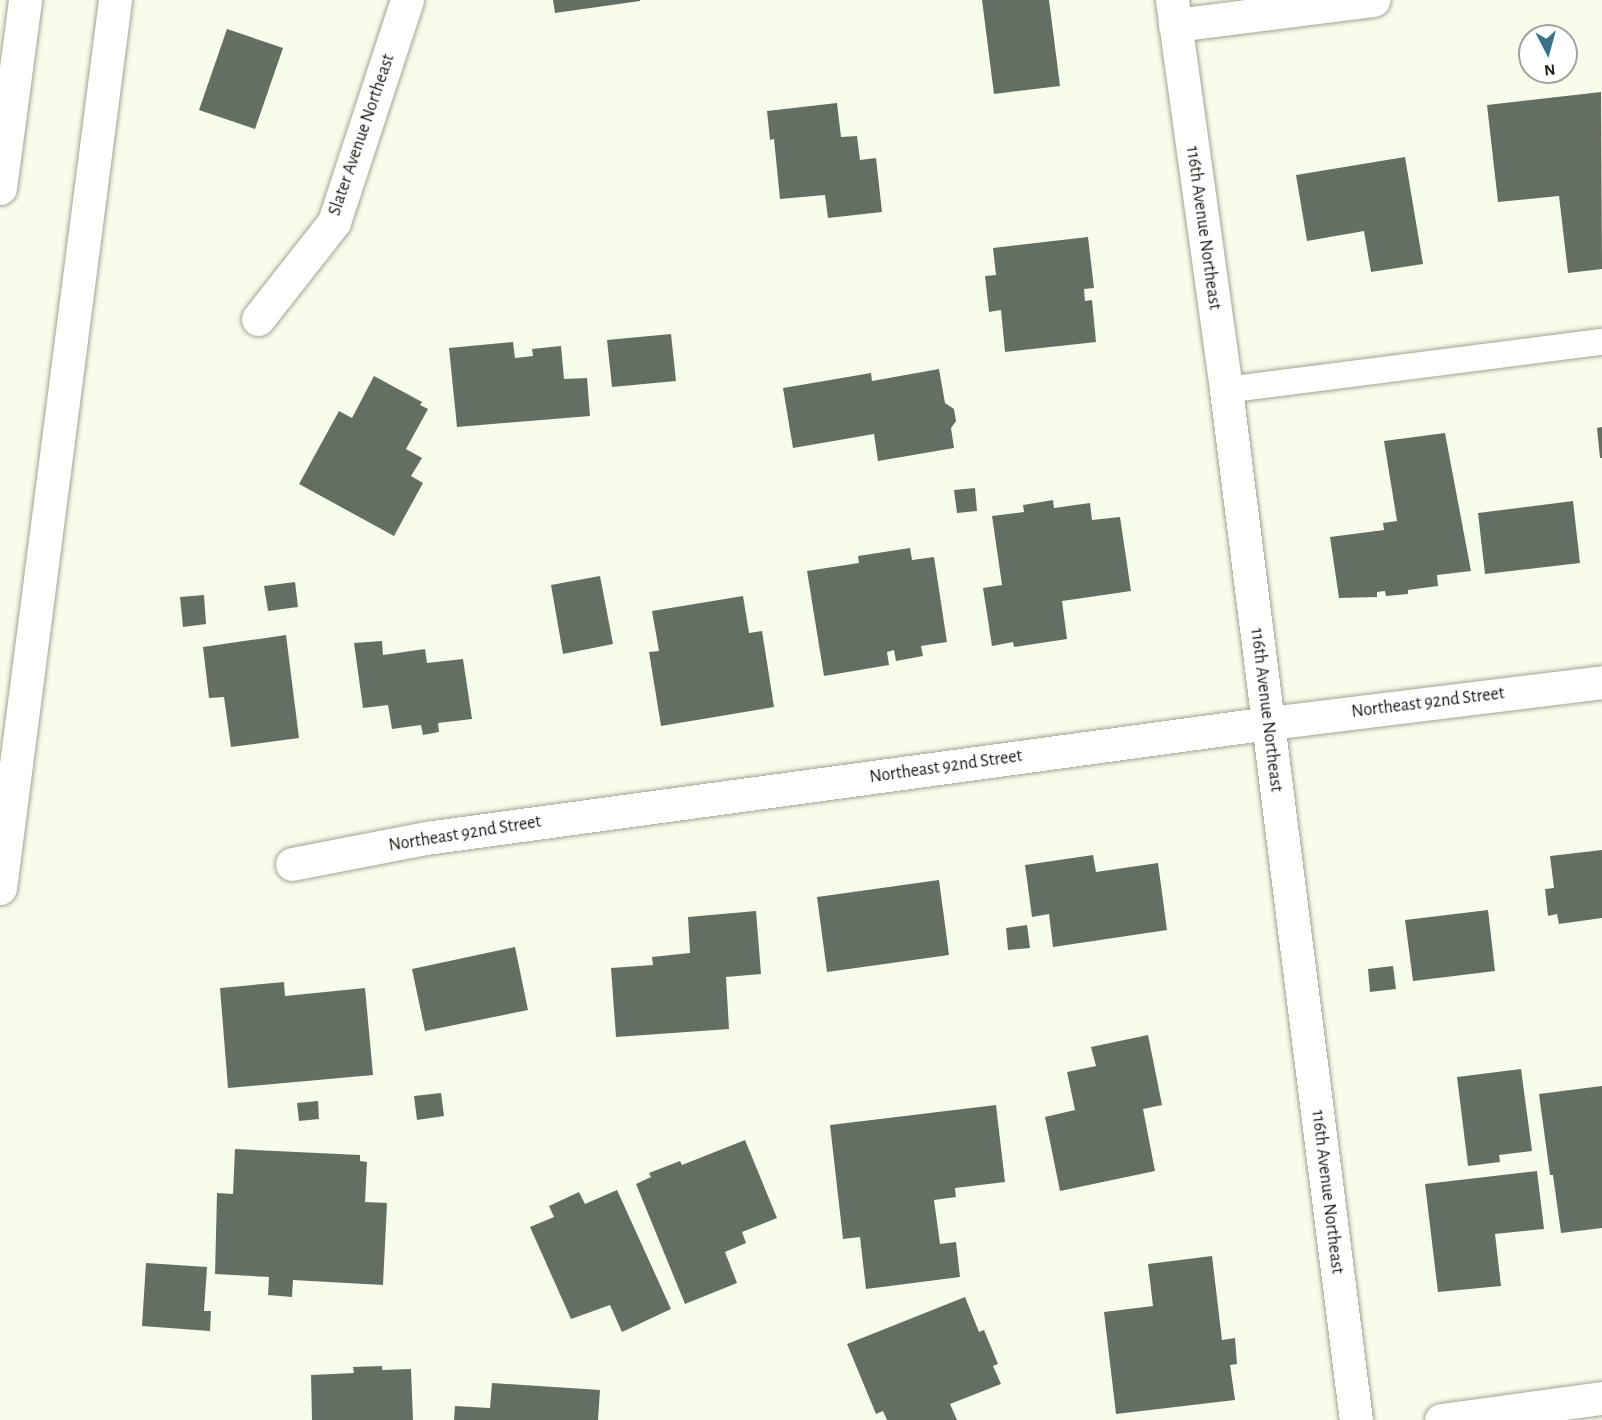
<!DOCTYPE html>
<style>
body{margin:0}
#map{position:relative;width:1602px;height:1420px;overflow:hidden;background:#f8fdeb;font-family:"Alegreya Sans",sans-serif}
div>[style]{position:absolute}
.building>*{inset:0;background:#646f63}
.roads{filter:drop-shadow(0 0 2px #a0a494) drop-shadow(0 0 2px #a0a494)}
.service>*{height:26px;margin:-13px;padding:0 13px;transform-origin:13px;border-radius:13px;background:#fff}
.minor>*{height:33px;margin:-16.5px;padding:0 16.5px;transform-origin:16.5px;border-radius:16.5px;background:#fff}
.tertiary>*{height:33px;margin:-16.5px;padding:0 16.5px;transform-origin:16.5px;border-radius:16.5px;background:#fff}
.motorway>*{height:33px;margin:-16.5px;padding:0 16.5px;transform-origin:16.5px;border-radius:16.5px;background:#fff}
span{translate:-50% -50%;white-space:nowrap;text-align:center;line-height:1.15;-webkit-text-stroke:4.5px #fff;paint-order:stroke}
.street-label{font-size:18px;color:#191a14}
.north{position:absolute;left:1518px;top:24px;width:60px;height:60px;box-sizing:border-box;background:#fff;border:2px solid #a3a3a1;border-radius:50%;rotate:174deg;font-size:16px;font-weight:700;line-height:24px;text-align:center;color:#191a14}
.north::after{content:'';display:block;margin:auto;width:21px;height:27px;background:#39718b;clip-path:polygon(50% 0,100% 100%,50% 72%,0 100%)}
</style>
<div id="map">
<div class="building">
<div style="clip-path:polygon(553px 0,640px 0,640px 1px,555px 13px)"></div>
<div style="clip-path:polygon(982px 0,1049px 0,1060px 86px,994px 94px)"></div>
<div style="clip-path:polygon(227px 29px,283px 48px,255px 129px,199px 110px)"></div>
<div style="clip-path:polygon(1601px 92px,1602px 269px,1568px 273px,1559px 196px,1498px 202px,1487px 105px)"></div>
<div style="clip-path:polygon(837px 103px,841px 137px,857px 136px,860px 160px,876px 158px,882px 212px,828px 218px,825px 195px,780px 199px,774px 139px,770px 140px,767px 111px)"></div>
<div style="clip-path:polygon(1405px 157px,1423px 264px,1371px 272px,1364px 231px,1307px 241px,1296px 175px)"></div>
<div style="clip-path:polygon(1088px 237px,1094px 288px,1084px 289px,1085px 301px,1092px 300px,1096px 342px,1005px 352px,1001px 310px,989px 312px,985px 276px,996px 275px,993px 248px)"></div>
<div style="clip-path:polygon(671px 334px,676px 381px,612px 387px,607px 340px)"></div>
<div style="clip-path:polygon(513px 342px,515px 358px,533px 356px,532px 349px,561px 346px,564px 379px,587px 378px,590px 416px,457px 427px,449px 348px)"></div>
<div style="clip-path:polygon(939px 369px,945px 403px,954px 409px,956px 421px,951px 428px,954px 448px,878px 461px,874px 434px,793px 448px,783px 388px,871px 373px,872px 381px)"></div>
<div style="clip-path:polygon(374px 376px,422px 402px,420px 405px,428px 409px,406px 449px,422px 458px,411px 476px,423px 483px,394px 536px,299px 484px,339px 411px,352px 418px)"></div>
<div style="clip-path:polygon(1602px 427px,1602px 458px,1600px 458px,1597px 428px)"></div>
<div style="clip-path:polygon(1445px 433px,1471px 571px,1437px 575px,1438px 586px,1408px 590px,1408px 594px,1386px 596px,1385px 591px,1377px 592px,1377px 597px,1339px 598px,1330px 537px,1384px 530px,1383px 523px,1397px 521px,1384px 441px)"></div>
<div style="clip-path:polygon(975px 488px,977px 511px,957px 513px,954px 490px)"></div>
<div style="clip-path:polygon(1053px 500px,1054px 508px,1090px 503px,1092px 520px,1120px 517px,1131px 591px,1062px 601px,1067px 639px,1014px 647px,1013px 642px,992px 646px,983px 588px,1002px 585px,992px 516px,1024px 512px,1023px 505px)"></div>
<div style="clip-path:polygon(1573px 501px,1580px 563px,1485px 574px,1478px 513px)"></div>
<div style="clip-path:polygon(910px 548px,912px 560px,934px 557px,947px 642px,921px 646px,923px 656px,896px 661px,894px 650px,887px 652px,889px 665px,824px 676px,807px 571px,859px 563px,858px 556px)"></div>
<div style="clip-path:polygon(600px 576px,613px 644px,563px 654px,551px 585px)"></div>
<div style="clip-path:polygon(295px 582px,298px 607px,268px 611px,264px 586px)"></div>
<div style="clip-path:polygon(204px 595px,206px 624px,183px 627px,180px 597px)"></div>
<div style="clip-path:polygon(743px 596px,749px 633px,762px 631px,774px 707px,661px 726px,649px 652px,659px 651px,652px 611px)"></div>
<div style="clip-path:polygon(286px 635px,299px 738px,231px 747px,224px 697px,209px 698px,203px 647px)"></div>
<div style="clip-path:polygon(382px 641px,383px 655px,425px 649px,427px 663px,463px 659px,472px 719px,438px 723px,439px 732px,423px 735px,421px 725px,392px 729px,388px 705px,363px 708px,354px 643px)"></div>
<div style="clip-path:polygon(1602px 850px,1602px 918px,1559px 924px,1557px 914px,1548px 916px,1545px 889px,1554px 888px,1550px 856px)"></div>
<div style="clip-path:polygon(1093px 855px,1096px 872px,1158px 863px,1167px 930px,1053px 947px,1049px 914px,1032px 917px,1025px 865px)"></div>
<div style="clip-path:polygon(939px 880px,949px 955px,827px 972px,817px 897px)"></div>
<div style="clip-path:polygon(1488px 910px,1495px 971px,1413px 981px,1405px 920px)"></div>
<div style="clip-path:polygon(756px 911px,761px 974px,726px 977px,729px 1029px,616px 1037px,611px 968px,653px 965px,652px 957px,690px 953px,688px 917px)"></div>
<div style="clip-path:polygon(1027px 925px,1030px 948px,1008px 950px,1006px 928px)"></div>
<div style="clip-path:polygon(515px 947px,528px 1010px,425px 1031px,412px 969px)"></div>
<div style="clip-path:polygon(1393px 966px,1396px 989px,1370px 992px,1368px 969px)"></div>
<div style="clip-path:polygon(284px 982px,285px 996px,365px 988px,373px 1075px,228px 1088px,220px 988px)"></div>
<div style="clip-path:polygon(1148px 1035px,1162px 1105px,1143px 1109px,1155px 1171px,1060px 1191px,1045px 1117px,1075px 1110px,1067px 1072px,1096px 1066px,1091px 1047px)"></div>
<div style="clip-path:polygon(1521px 1069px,1532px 1151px,1499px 1155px,1500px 1162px,1468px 1166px,1457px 1077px)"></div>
<div style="clip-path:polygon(1602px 1086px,1602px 1228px,1561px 1233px,1553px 1175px,1550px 1175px,1539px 1094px)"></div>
<div style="clip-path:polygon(441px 1093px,444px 1116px,417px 1120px,414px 1096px)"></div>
<div style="clip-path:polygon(318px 1101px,319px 1119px,299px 1121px,297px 1103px)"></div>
<div style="clip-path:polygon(996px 1105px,1005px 1182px,955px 1188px,956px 1197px,934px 1200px,940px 1244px,956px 1242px,960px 1277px,866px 1289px,860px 1237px,843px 1239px,830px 1125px)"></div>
<div style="clip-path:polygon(745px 1140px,777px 1218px,742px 1232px,746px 1243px,725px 1252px,737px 1283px,685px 1304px,636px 1184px,651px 1177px,649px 1173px,680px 1161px,682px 1165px)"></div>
<div style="clip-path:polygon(235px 1149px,360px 1155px,360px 1161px,367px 1162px,365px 1202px,387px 1203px,383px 1285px,293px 1280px,292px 1297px,268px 1295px,269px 1277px,215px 1274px,217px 1193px,233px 1194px)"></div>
<div style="clip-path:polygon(1537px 1171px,1544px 1229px,1495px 1234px,1501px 1286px,1438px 1292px,1425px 1184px)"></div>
<div style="clip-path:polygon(617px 1190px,671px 1309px,622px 1332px,610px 1305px,571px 1319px,530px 1227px,554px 1217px,549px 1206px,579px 1192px,585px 1204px)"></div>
<div style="clip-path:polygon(1212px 1256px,1222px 1340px,1235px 1338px,1237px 1364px,1230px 1365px,1235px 1400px,1116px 1414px,1104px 1312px,1153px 1306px,1148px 1264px)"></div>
<div style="clip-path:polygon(146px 1263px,207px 1267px,204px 1311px,211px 1311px,210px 1331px,142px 1326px)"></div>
<div style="clip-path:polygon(965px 1297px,979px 1332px,984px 1330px,998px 1364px,993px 1366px,1001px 1384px,950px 1404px,957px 1420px,887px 1420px,883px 1411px,876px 1414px,847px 1344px)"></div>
<div style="clip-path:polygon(382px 1366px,382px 1370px,411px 1369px,413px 1420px,312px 1420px,311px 1375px,354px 1373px,353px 1367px)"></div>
<div style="clip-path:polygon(492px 1383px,600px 1390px,598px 1420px,454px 1420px,455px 1406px,490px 1408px)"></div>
</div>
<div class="roads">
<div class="service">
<div style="left:1226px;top:390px;width:379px;rotate:-7.3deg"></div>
</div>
<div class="minor">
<div style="left:1175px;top:25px;width:200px;rotate:-7.2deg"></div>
<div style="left:258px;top:319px;width:123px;rotate:-51.9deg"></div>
<div style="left:334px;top:222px;width:234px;rotate:-71.8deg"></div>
<div style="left:292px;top:864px;width:136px;rotate:-11deg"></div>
<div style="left:426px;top:838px;width:851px;rotate:-7.77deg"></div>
<div style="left:1269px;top:723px;width:336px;rotate:-7deg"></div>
<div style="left:1441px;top:1420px;width:162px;rotate:-7.8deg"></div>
</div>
<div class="tertiary">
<div style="left:1172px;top:0;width:394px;rotate:82.1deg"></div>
<div style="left:1226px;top:390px;width:1038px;rotate:82.81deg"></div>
</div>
<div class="motorway">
<div style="left:0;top:188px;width:190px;rotate:-82.4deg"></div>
<div style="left:0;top:888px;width:895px;rotate:-82.62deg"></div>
</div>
</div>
<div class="street-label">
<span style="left:362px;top:135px;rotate:-71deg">Slater Avenue Northeast</span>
<span style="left:1203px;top:228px;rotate:82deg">116th Avenue Northeast</span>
<span style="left:1428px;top:703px;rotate:-7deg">Northeast 92nd Street</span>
<span style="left:1266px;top:710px;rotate:83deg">116th Avenue Northeast</span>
<span style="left:946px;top:767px;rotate:-8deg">Northeast 92nd Street</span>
<span style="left:465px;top:834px;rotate:-9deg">Northeast 92nd Street</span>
<span style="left:1327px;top:1192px;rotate:83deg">116th Avenue Northeast</span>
</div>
<div class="north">N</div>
</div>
